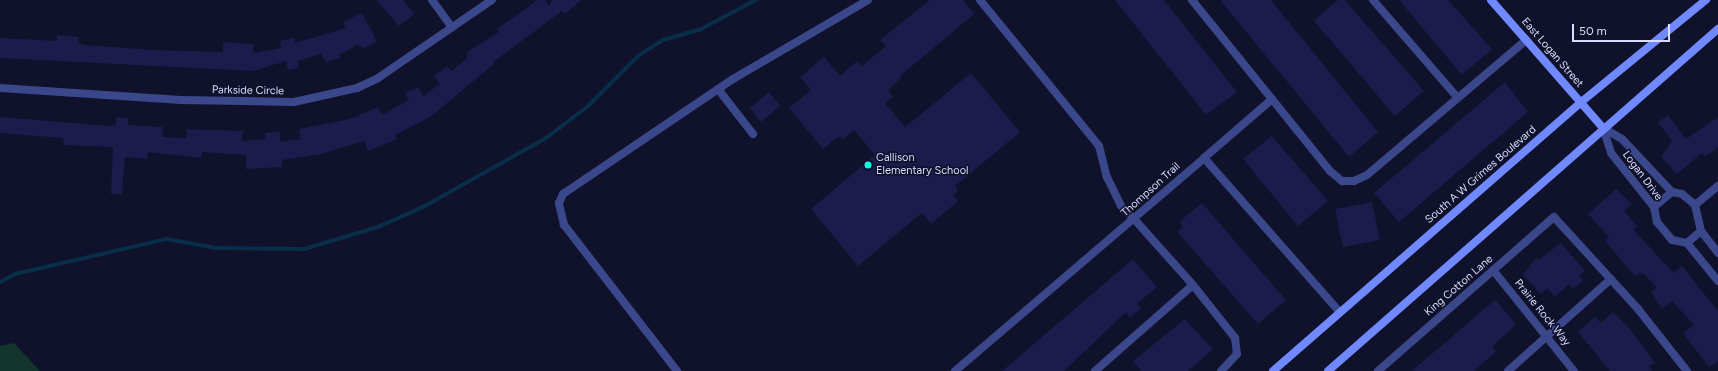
<!DOCTYPE html>
<style>
body{margin:0}
#map{position:relative;width:1718px;height:371px;overflow:hidden;background:#10112a;font-family:Figtree,sans-serif}
div>[style]{position:absolute}
.green>*{inset:0;background:#13352d}
.stream>*{height:4px;margin:-2px;padding:0 2px;transform-origin:2px;border-radius:2px;background:#092e4a}
.building>*{inset:0;background:#1c1b4c}
.lane>*{height:8px;margin:-4px;padding:0 4px;transform-origin:4px;border-radius:4px;background:#3a478a}
.street>*{height:8px;margin:-4px;padding:0 4px;transform-origin:4px;border-radius:4px;background:#3a478a}
.secondary>*{height:8px;margin:-4px;padding:0 4px;transform-origin:4px;border-radius:4px;background:#7089ff}
.dots>*{width:11px;height:11px;translate:-50% -50%;box-sizing:border-box;border:2px solid #10112a;border-radius:50%}
span{translate:-50% -50%;white-space:nowrap;text-align:center;line-height:1.15;-webkit-text-stroke:3px #10112a;paint-order:stroke}
.street-label{font-size:11px;color:#d9dcff}
.poi-label{font-size:11px;color:#d9dcff}
.left{translate:0 -50%;text-align:left}
.scale{position:absolute;left:1572px;top:24px;width:98px;height:18px;box-sizing:border-box;border:2px solid #d9dcff;border-top:0;padding-left:5px;font-size:12px;line-height:14px;white-space:nowrap;color:#d9dcff;-webkit-text-stroke:3px #10112a;paint-order:stroke}
</style>
<div id="map">
<div class="green">
<div style="clip-path:polygon(14px 343px,40px 371px,0 371px,0 346px)"></div>
</div>
<div class="stream">
<div style="left:0;top:282px;width:17px;rotate:-28deg"></div>
<div style="left:15px;top:274px;width:156px;rotate:-13deg"></div>
<div style="left:167px;top:239px;width:50px;rotate:10.4deg"></div>
<div style="left:216px;top:248px;width:88px;rotate:0.7deg"></div>
<div style="left:304px;top:249px;width:77px;rotate:-16.6deg"></div>
<div style="left:378px;top:227px;width:49px;rotate:-24deg"></div>
<div style="left:423px;top:207px;width:141px;rotate:-29.3deg"></div>
<div style="left:546px;top:138px;width:51px;rotate:-37.1deg"></div>
<div style="left:587px;top:107px;width:72px;rotate:-45deg"></div>
<div style="left:638px;top:56px;width:30px;rotate:-33deg"></div>
<div style="left:663px;top:40px;width:40px;rotate:-16deg"></div>
<div style="left:701px;top:29px;width:62px;rotate:-27.8deg"></div>
</div>
<div class="building">
<div style="clip-path:polygon(376px 0,403px 0,414px 14px,399px 26px)"></div>
<div style="clip-path:polygon(538px 0,545px 0,549px 6px,552px 0,581px 0,565px 14px,562px 11px,493px 62px,494px 64px,430px 117px,395px 135px,397px 139px,368px 151px,364px 141px,321px 154px,282px 160px,282px 167px,246px 169px,246px 155px,202px 152px,201px 158px,148px 152px,147px 159px,125px 157px,122px 194px,111px 194px,113px 147px,64px 145px,63px 138px,0 133px,0 117px,110px 126px,116px 124px,116px 117px,128px 118px,128px 125px,163px 127px,162px 137px,186px 138px,187px 129px,243px 131px,242px 141px,265px 139px,265px 133px,280px 132px,280px 142px,301px 139px,299px 129px,350px 119px,378px 107px,382px 115px,409px 100px,405px 93px,418px 87px,423px 96px,440px 84px,434px 76px,447px 66px,451px 71px,467px 59px,467px 52px,499px 32px,497px 29px)"></div>
<div style="clip-path:polygon(930px 0,963px 0,974px 14px,900px 76px,901px 78px,888px 90px,893px 97px,885px 103px,905px 127px,971px 73px,1020px 132px,955px 186px,958px 191px,953px 195px,958px 201px,931px 224px,922px 213px,858px 266px,811px 209px,875px 155px,854px 130px,842px 140px,839px 136px,823px 149px,789px 108px,811px 90px,800px 77px,824px 57px,840px 76px,857px 61px,862px 66px,886px 46px,880px 40px)"></div>
<div style="clip-path:polygon(1115px 0,1164px 0,1237px 92px,1206px 115px)"></div>
<div style="clip-path:polygon(1220px 0,1271px 0,1378px 132px,1349px 157px)"></div>
<div style="clip-path:polygon(1338px 0,1345px 0,1424px 91px,1395px 116px,1314px 21px)"></div>
<div style="clip-path:polygon(1399px 0,1448px 0,1492px 49px,1462px 75px)"></div>
<div style="clip-path:polygon(362px 13px,377px 41px,364px 48px,357px 45px,339px 55px,340px 58px,326px 62px,321px 54px,298px 61px,299px 68px,288px 70px,286px 61px,253px 71px,0 58px,0 38px,57px 41px,57px 35px,79px 37px,78px 43px,85px 45px,153px 50px,223px 52px,223px 42px,253px 44px,253px 53px,281px 48px,280px 41px,294px 38px,295px 43px,346px 28px,343px 22px)"></div>
<div style="clip-path:polygon(1505px 82px,1528px 112px,1399px 222px,1374px 193px)"></div>
<div style="clip-path:polygon(769px 92px,780px 106px,761px 122px,750px 108px)"></div>
<div style="clip-path:polygon(1668px 115px,1686px 139px,1718px 117px,1718px 147px,1705px 157px,1702px 153px,1677px 174px,1661px 157px,1672px 141px,1658px 122px)"></div>
<div style="clip-path:polygon(1272px 136px,1328px 201px,1298px 226px,1243px 159px)"></div>
<div style="clip-path:polygon(1616px 189px,1632px 204px,1624px 211px,1637px 226px,1634px 229px,1639px 236px,1674px 273px,1682px 266px,1718px 311px,1718px 361px,1709px 367px,1683px 333px,1694px 325px,1672px 301px,1662px 309px,1651px 292px,1657px 287px,1642px 273px,1635px 276px,1605px 241px,1609px 237px,1588px 214px)"></div>
<div style="clip-path:polygon(1372px 202px,1380px 240px,1343px 247px,1335px 209px)"></div>
<div style="clip-path:polygon(1202px 203px,1286px 300px,1258px 324px,1177px 232px,1183px 226px,1179px 222px)"></div>
<div style="clip-path:polygon(1561px 243px,1585px 271px,1579px 276px,1583px 280px,1573px 289px,1569px 284px,1555px 297px,1547px 288px,1541px 294px,1523px 275px,1536px 258px,1538px 260px)"></div>
<div style="clip-path:polygon(1133px 259px,1157px 287px,1137px 304px,1141px 308px,1130px 318px,1126px 312px,1064px 371px,1002px 371px)"></div>
<div style="clip-path:polygon(1495px 300px,1516px 324px,1492px 347px,1496px 352px,1474px 371px,1412px 371px)"></div>
<div style="clip-path:polygon(1613px 312px,1629px 328px,1655px 363px,1649px 366px,1652px 371px,1610px 371px,1578px 332px,1595px 317px,1601px 323px)"></div>
<div style="clip-path:polygon(1185px 319px,1213px 349px,1188px 371px,1141px 371px,1133px 361px)"></div>
</div>
<div class="lane">
<div style="left:980px;top:0;width:188px;rotate:50.8deg"></div>
<div style="left:1099px;top:146px;width:32px;rotate:76deg"></div>
<div style="left:1107px;top:177px;width:32px;rotate:64deg"></div>
<div style="left:1121px;top:206px;width:20px;rotate:45deg"></div>
<div style="left:718px;top:89px;width:57px;rotate:52.1deg"></div>
<div style="left:1554px;top:217px;width:125px;rotate:47.6deg"></div>
<div style="left:1638px;top:309px;width:79px;rotate:51.7deg"></div>
<div style="left:677px;top:371px;width:185px;rotate:-127.7deg"></div>
<div style="left:564px;top:225px;width:23px;rotate:-103deg"></div>
<div style="left:559px;top:203px;width:10px;rotate:-66deg"></div>
<div style="left:563px;top:194px;width:205px;rotate:-34.1deg"></div>
<div style="left:733px;top:79px;width:156px;rotate:-30.3deg"></div>
<div style="left:1095px;top:371px;width:130px;rotate:-41.3deg"></div>
<div style="left:1508px;top:371px;width:138px;rotate:-41.8deg"></div>
</div>
<div class="street">
<div style="left:432px;top:0;width:34px;rotate:54deg"></div>
<div style="left:1192px;top:0;width:220px;rotate:51.1deg"></div>
<div style="left:1330px;top:171px;width:16px;rotate:40deg"></div>
<div style="left:1342px;top:181px;width:12px"></div>
<div style="left:1354px;top:181px;width:14px;rotate:-25deg"></div>
<div style="left:1367px;top:175px;width:209px;rotate:-40.3deg"></div>
<div style="left:1373px;top:0;width:128px;rotate:49.1deg"></div>
<div style="left:0;top:88px;width:181px;rotate:3.8deg"></div>
<div style="left:181px;top:100px;width:113px;rotate:1deg"></div>
<div style="left:294px;top:102px;width:65px;rotate:-12.5deg"></div>
<div style="left:357px;top:88px;width:23px;rotate:-25deg"></div>
<div style="left:378px;top:78px;width:138px;rotate:-34.4deg"></div>
<div style="left:1603px;top:128px;width:26px;rotate:72deg"></div>
<div style="left:1611px;top:153px;width:69px;rotate:51.5deg"></div>
<div style="left:1654px;top:207px;width:15px;rotate:79deg"></div>
<div style="left:1657px;top:222px;width:23px;rotate:50deg"></div>
<div style="left:1672px;top:240px;width:15px;rotate:11deg"></div>
<div style="left:1687px;top:243px;width:49px;rotate:50.8deg"></div>
<div style="left:1603px;top:128px;width:22px;rotate:30deg"></div>
<div style="left:1622px;top:139px;width:73px;rotate:46.7deg"></div>
<div style="left:1672px;top:192px;width:10px;rotate:11deg"></div>
<div style="left:1682px;top:194px;width:17px;rotate:40deg"></div>
<div style="left:1695px;top:205px;width:27px;rotate:77deg"></div>
<div style="left:1701px;top:231px;width:28px;rotate:52deg"></div>
<div style="left:1204px;top:158px;width:90px;rotate:-40.9deg"></div>
<div style="left:1695px;top:205px;width:30px;rotate:-40deg"></div>
<div style="left:1654px;top:207px;width:23px;rotate:-40deg"></div>
<div style="left:1135px;top:220px;width:87px;rotate:48.3deg"></div>
<div style="left:1193px;top:285px;width:68px;rotate:51.6deg"></div>
<div style="left:1235px;top:338px;width:16px;rotate:83deg"></div>
<div style="left:1237px;top:354px;width:23px;rotate:133deg"></div>
<div style="left:1687px;top:243px;width:18px;rotate:-41deg"></div>
<div style="left:1493px;top:270px;width:129px;rotate:51.3deg"></div>
<div style="left:955px;top:371px;width:328px;rotate:-40.5deg"></div>
<div style="left:1204px;top:158px;width:205px;rotate:48.6deg"></div>
<div style="left:1378px;top:371px;width:234px;rotate:-41.2deg"></div>
</div>
<div class="secondary">
<div style="left:1491px;top:0;width:170px;rotate:48.8deg"></div>
<div style="left:1273px;top:371px;width:408px;rotate:-41.1deg"></div>
<div style="left:1580px;top:103px;width:163px;rotate:-39.3deg"></div>
<div style="left:1328px;top:371px;width:519px;rotate:-41.25deg"></div>
</div>
<div class="dots">
<div style="left:868px;top:165px;background:#05ffe7"></div>
</div>
<div class="street-label">
<span style="left:1552px;top:53px;rotate:49deg">East Logan Street</span>
<span style="left:248px;top:91px;rotate:1deg">Parkside Circle</span>
<span style="left:1481px;top:175px;rotate:-41deg">South A W Grimes Boulevard</span>
<span style="left:1642px;top:176px;rotate:53deg">Logan Drive</span>
<span style="left:1151px;top:190px;rotate:-42deg">Thompson Trail</span>
<span style="left:1459px;top:286px;rotate:-41deg">King Cotton Lane</span>
<span style="left:1542px;top:313px;rotate:51deg">Prairie Rock Way</span>
</div>
<div class="poi-label">
<span class="left" style="left:876px;top:165px">Callison<br>Elementary School</span>
</div>
<div class="scale">50 m</div>
</div>
